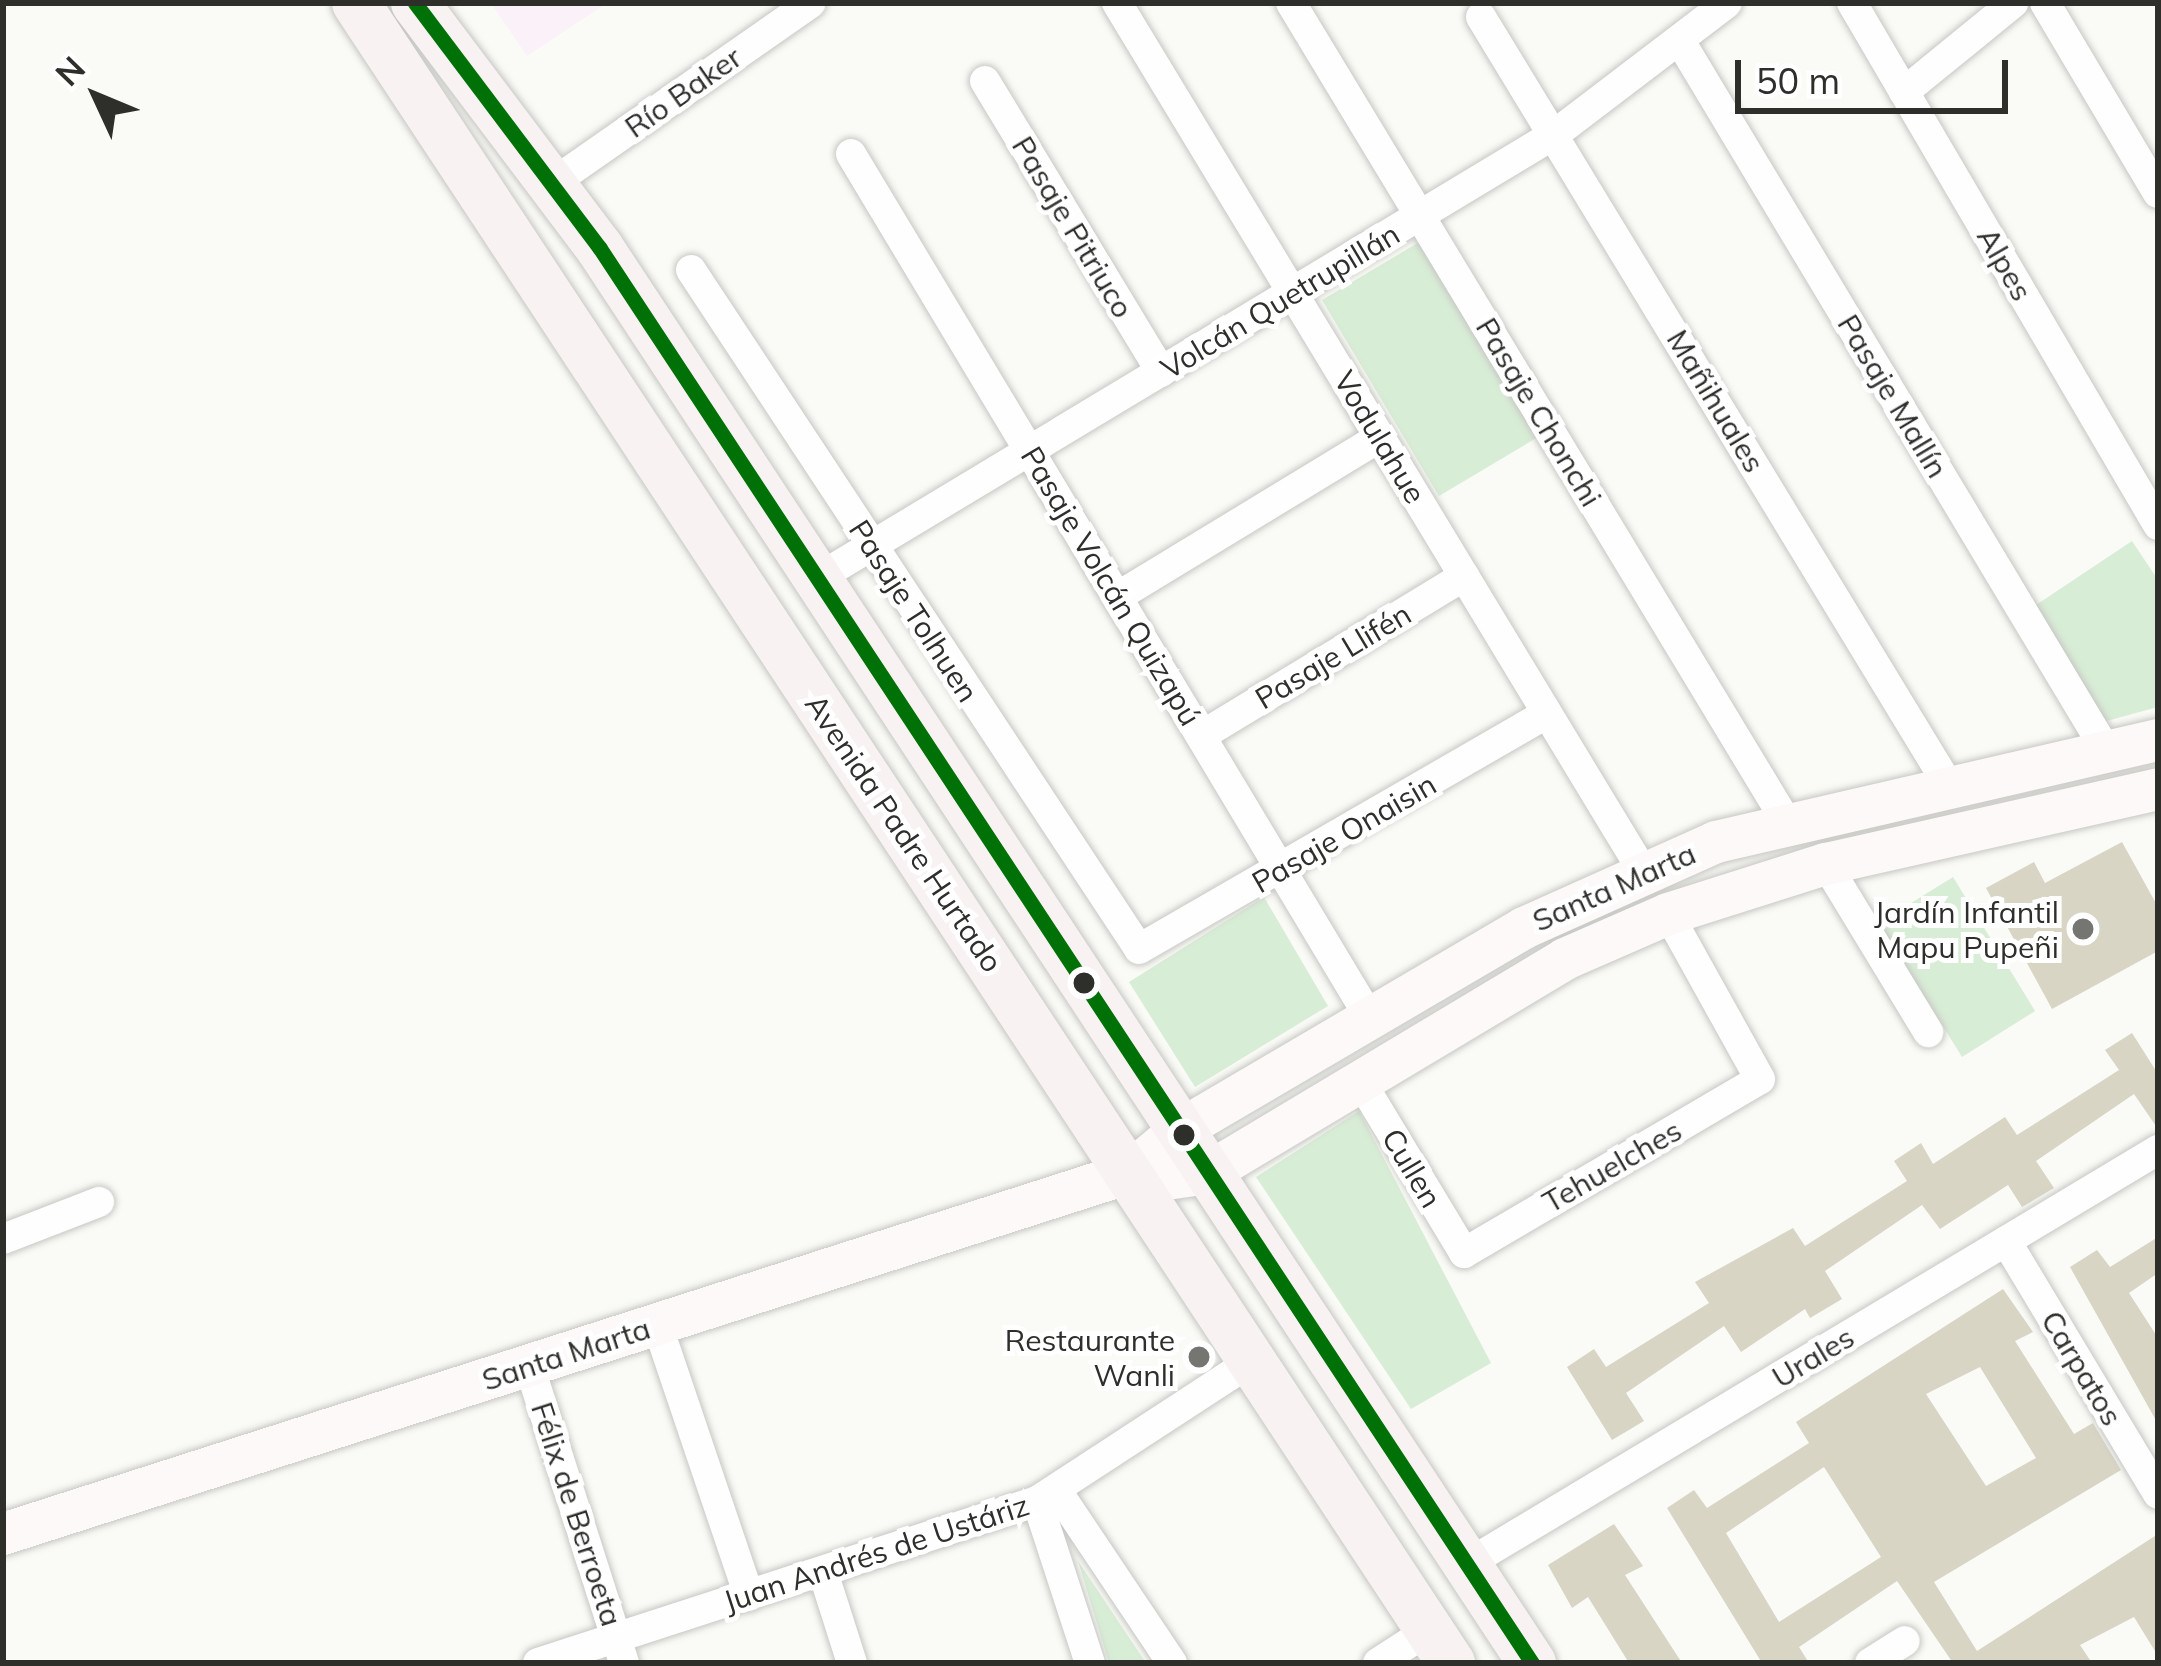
<!DOCTYPE html>
<meta charset="utf-8">
<style>
body{margin:0}
#map{position:relative;width:2161px;height:1666px;overflow:hidden;background:#fafaf6;font-family:Mulish,sans-serif}
div>[style]{position:absolute}
.education>*{inset:0;background:#fbf1f9}
.green>*{inset:0;background:#d8edd6}
.building>*{inset:0;background:#d8d5c5}
.roads{filter:drop-shadow(0 0 3px #c7c7c4) drop-shadow(0 0 3px #c7c7c4)}
.street>*{height:30px;margin:-15px;padding:0 15px;transform-origin:15px;border-radius:15px;background:#fefefe}
.secondary>*{height:42px;margin:-21px;padding:0 21px;transform-origin:21px;border-radius:21px;background:#fcf9f8}
.primary>*{height:48px;margin:-24px;padding:0 24px;transform-origin:24px;border-radius:24px;background:#f8f3f2}
.bus-1>*{height:15px;margin:-7.5px;padding:0 7.5px;transform-origin:7.5px;border-radius:7.5px;background:#007106}
.dots>*{width:33px;height:33px;translate:-50% -50%;box-sizing:border-box;border:6px solid #fff;border-radius:50%}
span{translate:-50% -50%;white-space:nowrap;text-align:center;line-height:1.15;-webkit-text-stroke:10px #fff;paint-order:stroke}
.street-label{font-size:30px;color:#2e2e2b}
.poi-label{font-size:30px;color:#2e2e2b}
.right{translate:-100% -50%;text-align:right}
.frame{position:absolute;inset:0;border:6px solid #2e2e2b;pointer-events:none}
.north{position:absolute;left:36px;top:36px;width:120px;height:120px;-webkit-text-stroke:9px #fff;paint-order:stroke;rotate:314deg;font-size:33px;font-weight:700;line-height:48px;text-align:center;color:#2e2e2b}
.north::after{content:'';display:block;margin:auto;width:42px;height:54px;background:#2e2e2b;clip-path:polygon(50% 0,100% 100%,50% 72%,0 100%)}
.scale{position:absolute;left:1735px;top:60px;width:273px;height:54px;box-sizing:border-box;border:6px solid #2e2e2b;border-top:0;padding-left:15px;font-size:36px;line-height:42px;white-space:nowrap;color:#2e2e2b;-webkit-text-stroke:9px #fff;paint-order:stroke}
</style>
<div id="map">
<div class="education">
<div style="clip-path:polygon(491px 3px,607px 3px,527px 56px)"></div>
</div>
<div class="green">
<div style="clip-path:polygon(1426px 238px,1543px 434px,1439px 496px,1322px 300px)"></div>
<div style="clip-path:polygon(2132px 541px,2158px 580px,2158px 707px,2103px 722px,2033px 607px)"></div>
<div style="clip-path:polygon(1953px 877px,2035px 1011px,1962px 1057px,1879px 923px)"></div>
<div style="clip-path:polygon(1264px 897px,1328px 1006px,1195px 1087px,1129px 982px)"></div>
<div style="clip-path:polygon(1359px 1111px,1491px 1363px,1411px 1409px,1256px 1177px)"></div>
<div style="clip-path:polygon(1078px 1561px,1146px 1663px,1109px 1663px)"></div>
</div>
<div class="building">
<div style="clip-path:polygon(2122px 842px,2158px 907px,2158px 951px,2052px 1009px,1986px 888px,2034px 862px,2045px 883px)"></div>
<div style="clip-path:polygon(2132px 1033px,2158px 1074px,2158px 1129px,2134px 1094px,2036px 1161px,2054px 1188px,2022px 1207px,2008px 1185px,1940px 1229px,1922px 1205px,1825px 1271px,1842px 1299px,1810px 1318px,1805px 1309px,1741px 1352px,1724px 1326px,1626px 1393px,1644px 1421px,1612px 1440px,1567px 1367px,1594px 1349px,1606px 1367px,1709px 1303px,1695px 1282px,1793px 1228px,1805px 1246px,1907px 1181px,1894px 1161px,1921px 1143px,1933px 1164px,2005px 1117px,2017px 1135px,2119px 1070px,2105px 1050px)"></div>
<div style="clip-path:polygon(2158px 1237px,2158px 1273px,2129px 1293px,2158px 1338px,2158px 1424px,2070px 1267px,2097px 1250px,2110px 1267px)"></div>
<div style="clip-path:polygon(evenodd,2003px 1289px,2033px 1332px,2015px 1341px,2074px 1434px,2093px 1423px,2121px 1470px,1934px 1582px,1977px 1651px,2158px 1534px,2158px 1656px,2134px 1617px,2080px 1645px,2092px 1663px,1953px 1663px,1897px 1581px,1799px 1647px,1809px 1663px,1762px 1663px,1667px 1508px,1694px 1490px,1707px 1508px,1809px 1443px,1796px 1422px,2003px 1289px,1980px 1367px,2036px 1458px,1986px 1486px,1926px 1394px,1980px 1367px,2003px 1289px,1824px 1467px,1881px 1557px,1779px 1622px,1726px 1533px,1824px 1467px)"></div>
<div style="clip-path:polygon(1614px 1524px,1643px 1566px,1625px 1575px,1682px 1663px,1629px 1663px,1588px 1597px,1572px 1608px,1548px 1565px)"></div>
</div>
<div class="roads">
<div class="street">
<div style="left:1117px;top:3px;width:1014px;rotate:58.8deg"></div>
<div style="left:1291px;top:3px;width:956px;rotate:58.82deg"></div>
<div style="left:1852px;top:3px;width:605px;rotate:59.62deg"></div>
<div style="left:2045px;top:3px;width:221px;rotate:59.3deg"></div>
<div style="left:1481px;top:17px;width:900px;rotate:58.68deg"></div>
<div style="left:1680px;top:41px;width:829px;rotate:59.01deg"></div>
<div style="left:985px;top:81px;width:340px;rotate:58.8deg"></div>
<div style="left:1904px;top:92px;width:141px;rotate:-39.2deg"></div>
<div style="left:851px;top:154px;width:1008px;rotate:59.01deg"></div>
<div style="left:554px;top:182px;width:313px;rotate:-34.9deg"></div>
<div style="left:691px;top:270px;width:813px;rotate:56.58deg"></div>
<div style="left:1139px;top:949px;width:471px;rotate:-30deg"></div>
<div style="left:818px;top:578px;width:860px;rotate:-31.07deg"></div>
<div style="left:1555px;top:134px;width:216px;rotate:-37.3deg"></div>
<div style="left:1117px;top:597px;width:308px;rotate:-31.3deg"></div>
<div style="left:1201px;top:736px;width:308px;rotate:-31.3deg"></div>
<div style="left:1826px;top:864px;width:197px;rotate:58.7deg"></div>
<div style="left:1361px;top:1082px;width:200px;rotate:58.9deg"></div>
<div style="left:1464px;top:1253px;width:343px;rotate:-30.4deg"></div>
<div style="left:1760px;top:1079px;width:189px;rotate:-119.1deg"></div>
<div style="left:3px;top:1239px;width:103px;rotate:-21.1deg"></div>
<div style="left:2006px;top:1241px;width:295px;rotate:59deg"></div>
<div style="left:657px;top:1324px;width:287px;rotate:71.3deg"></div>
<div style="left:529px;top:1365px;width:313px;rotate:72.3deg"></div>
<div style="left:1057px;top:1491px;width:207px;rotate:56.2deg"></div>
<div style="left:1037px;top:1501px;width:170px;rotate:71.9deg"></div>
<div style="left:1467px;top:1564px;width:806px;rotate:-30.93deg"></div>
<div style="left:823px;top:1572px;width:96px;rotate:72.3deg"></div>
<div style="left:538px;top:1663px;width:525px;rotate:-17.99deg"></div>
<div style="left:1037px;top:1501px;width:258px;rotate:-33.1deg"></div>
<div style="left:1378px;top:1663px;width:61px;rotate:-32.9deg"></div>
<div style="left:1870px;top:1663px;width:41px;rotate:-32.2deg"></div>
</div>
<div class="secondary">
<div style="left:1129px;top:1173px;width:38px;rotate:9deg"></div>
<div style="left:1167px;top:1179px;width:41px;rotate:-8.3deg"></div>
<div style="left:1208px;top:1173px;width:416px;rotate:-30.9deg"></div>
<div style="left:1565px;top:959px;width:112px;rotate:-23.6deg"></div>
<div style="left:1668px;top:914px;width:166px;rotate:-17.6deg"></div>
<div style="left:1826px;top:864px;width:340px;rotate:-12.7deg"></div>
<div style="left:3px;top:1534px;width:1182px;rotate:-17.78deg"></div>
<div style="left:1129px;top:1173px;width:67px;rotate:-40.1deg"></div>
<div style="left:1180px;top:1130px;width:399px;rotate:-30.4deg"></div>
<div style="left:1524px;top:928px;width:210px;rotate:-24.1deg"></div>
<div style="left:1716px;top:842px;width:454px;rotate:-13deg"></div>
</div>
<div class="primary">
<div style="left:356px;top:3px;width:1989px;rotate:56.59deg"></div>
<div style="left:415px;top:3px;width:306px;rotate:53deg"></div>
<div style="left:599px;top:247px;width:1696px;rotate:56.62deg"></div>
</div>
</div>
<div class="bus-1">
<div style="left:415px;top:3px;width:306px;rotate:53deg"></div>
<div style="left:599px;top:247px;width:1696px;rotate:56.62deg"></div>
</div>
<div class="dots">
<div style="left:2083px;top:929px;background:#757572"></div>
<div style="left:1084px;top:983px;background:#2e2e2b"></div>
<div style="left:1184px;top:1135px;background:#2e2e2b"></div>
<div style="left:1199px;top:1357px;background:#757572"></div>
</div>
<div class="street-label">
<span style="left:683px;top:92px;rotate:-35deg">Río Baker</span>
<span style="left:1073px;top:227px;rotate:59deg">Pasaje Pitriuco</span>
<span style="left:2005px;top:264px;rotate:60deg">Alpes</span>
<span style="left:1280px;top:301px;rotate:-31deg">Volcán Quetrupillán</span>
<span style="left:1893px;top:396px;rotate:59deg">Pasaje Mallín</span>
<span style="left:1716px;top:401px;rotate:59deg">Mañihuales</span>
<span style="left:1539px;top:412px;rotate:59deg">Pasaje Chonchi</span>
<span style="left:1380px;top:437px;rotate:59deg">Vodulahue</span>
<span style="left:1111px;top:586px;rotate:59deg">Pasaje Volcán Quizapú</span>
<span style="left:914px;top:611px;rotate:57deg">Pasaje Tolhuen</span>
<span style="left:1333px;top:656px;rotate:-31deg">Pasaje Llifén</span>
<span style="left:904px;top:833px;rotate:56deg">Avenida Padre Hurtado</span>
<span style="left:1344px;top:833px;rotate:-30deg">Pasaje Onaisin</span>
<span style="left:1614px;top:887px;rotate:-24deg">Santa Marta</span>
<span style="left:1612px;top:1166px;rotate:-30deg">Tehuelches</span>
<span style="left:1412px;top:1168px;rotate:59deg">Cullen</span>
<span style="left:566px;top:1354px;rotate:-18deg">Santa Marta</span>
<span style="left:1813px;top:1357px;rotate:-31deg">Urales</span>
<span style="left:2082px;top:1368px;rotate:59deg">Carpatos</span>
<span style="left:577px;top:1514px;rotate:72deg">Félix de Berroeta</span>
<span style="left:876px;top:1553px;rotate:-18deg">Juan Andrés de Ustáriz</span>
</div>
<div class="poi-label">
<span class="right" style="left:2059px;top:929px">Jardín Infantil<br>Mapu Pupeñi</span>
<span class="right" style="left:1175px;top:1357px">Restaurante<br>Wanli</span>
</div>
<div class="frame"></div>
<div class="north">N</div>
<div class="scale">50 m</div>
</div>
